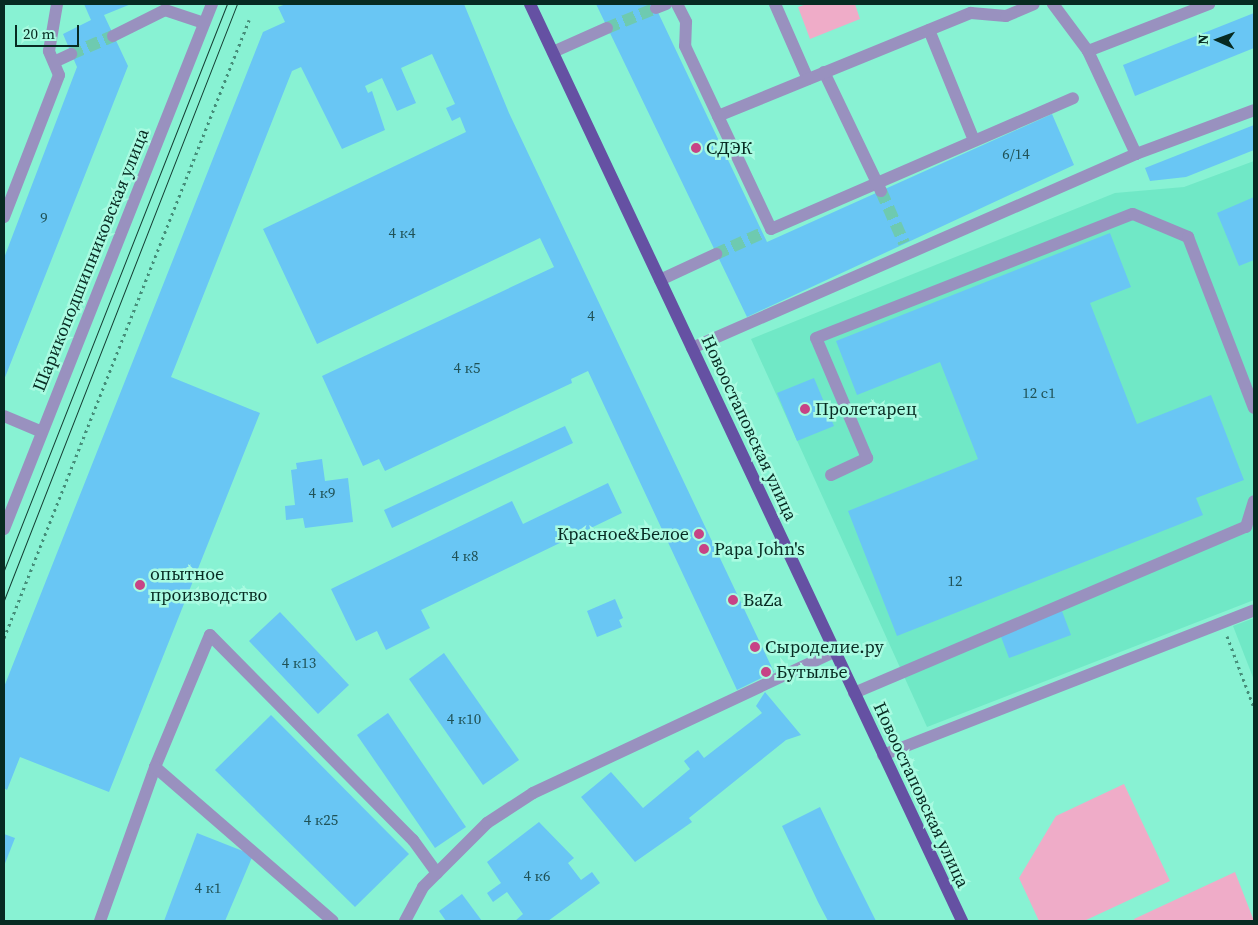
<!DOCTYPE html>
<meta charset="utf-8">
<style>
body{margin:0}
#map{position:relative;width:1258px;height:925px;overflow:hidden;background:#88f2d3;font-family:"Source Serif 4",serif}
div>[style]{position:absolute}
.built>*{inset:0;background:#70e8c6}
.green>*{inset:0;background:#efacc8}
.building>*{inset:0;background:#69c6f4}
.minor-tunnel>*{height:12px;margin-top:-6px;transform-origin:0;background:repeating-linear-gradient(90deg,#6ecab0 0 12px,transparent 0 18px)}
.path>*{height:3px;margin-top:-1.5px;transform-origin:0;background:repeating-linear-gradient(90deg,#468d79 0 2.5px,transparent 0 6.5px)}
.minor>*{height:12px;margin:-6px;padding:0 6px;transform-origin:6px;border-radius:6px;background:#9991bf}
.major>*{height:12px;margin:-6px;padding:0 6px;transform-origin:6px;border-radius:6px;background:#6551a3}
.tram>*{height:1px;margin:-0.5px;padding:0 0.5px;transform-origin:0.5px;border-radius:0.5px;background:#143f34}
.dots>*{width:14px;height:14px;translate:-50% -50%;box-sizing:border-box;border:2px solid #a9fbe1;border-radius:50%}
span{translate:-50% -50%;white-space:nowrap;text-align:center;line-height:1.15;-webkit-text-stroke:5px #a9fbe1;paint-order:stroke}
.number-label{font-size:15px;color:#205256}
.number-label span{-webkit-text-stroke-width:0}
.poi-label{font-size:18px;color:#072b22}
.left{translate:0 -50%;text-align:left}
.right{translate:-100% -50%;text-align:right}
.street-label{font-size:18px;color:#072b22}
.frame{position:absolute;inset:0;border:5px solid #072b22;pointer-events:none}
.north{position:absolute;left:1193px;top:15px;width:50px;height:50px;-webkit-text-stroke:4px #a9fbe1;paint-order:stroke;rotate:272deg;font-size:14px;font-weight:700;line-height:20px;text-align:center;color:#072b22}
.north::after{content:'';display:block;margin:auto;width:18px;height:22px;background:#072b22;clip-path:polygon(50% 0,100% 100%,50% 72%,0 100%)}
.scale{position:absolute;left:15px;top:25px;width:64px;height:22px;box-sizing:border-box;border:2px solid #072b22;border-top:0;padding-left:6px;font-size:15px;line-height:18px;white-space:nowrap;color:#072b22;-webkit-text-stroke:4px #a9fbe1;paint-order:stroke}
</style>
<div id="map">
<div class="built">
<div style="clip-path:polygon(1254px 161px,1254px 600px,927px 727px,751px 339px,1115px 193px,1184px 187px)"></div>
<div style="clip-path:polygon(1254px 618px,1254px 680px,1233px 626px)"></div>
</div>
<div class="green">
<div style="clip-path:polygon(807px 4px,855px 4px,860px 19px,810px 39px,798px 7px)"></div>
<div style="clip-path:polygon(1124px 784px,1170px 881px,1084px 921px,1039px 921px,1019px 878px,1056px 816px)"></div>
<div style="clip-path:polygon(1235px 872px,1254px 921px,1135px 921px,1134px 919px)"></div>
</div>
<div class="building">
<div style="clip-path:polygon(84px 4px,131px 4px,104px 15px,128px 66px,4px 380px,4px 258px,77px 67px,63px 34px,91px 20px)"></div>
<div style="clip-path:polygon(286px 4px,464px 4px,509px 113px,774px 672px,737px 690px,588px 371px,571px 379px,572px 383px,385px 471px,379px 459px,363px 466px,322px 376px,554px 267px,540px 238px,317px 344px,263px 229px,466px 132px,460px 117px,452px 121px,446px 108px,455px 104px,432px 54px,401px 68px,416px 103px,397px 111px,382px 78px,365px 86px,368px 93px,372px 91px,385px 130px,342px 149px,301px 67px,292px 71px,171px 377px,260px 413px,109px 792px,20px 757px,7px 790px,4px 788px,4px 687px,263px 32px,285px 22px,278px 7px)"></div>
<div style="clip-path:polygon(596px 4px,654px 4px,767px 242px,1052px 114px,1074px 165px,747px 317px)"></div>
<div style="clip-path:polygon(1254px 13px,1254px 48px,1135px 96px,1123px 65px)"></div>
<div style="clip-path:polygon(1254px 125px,1254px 150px,1186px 177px,1150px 181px,1145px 168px)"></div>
<div style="clip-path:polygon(1254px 197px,1254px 260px,1239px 266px,1217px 213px)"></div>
<div style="clip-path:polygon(1110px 233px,1131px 287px,1090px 303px,1137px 424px,1211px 395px,1244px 480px,1196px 498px,1203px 515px,897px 636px,848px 511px,978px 459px,940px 362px,857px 395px,836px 341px)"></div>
<div style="clip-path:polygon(814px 378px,834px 426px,797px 441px,777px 393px)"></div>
<div style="clip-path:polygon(565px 426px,573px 443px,392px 528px,384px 510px)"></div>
<div style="clip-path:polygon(322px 459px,325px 481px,348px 478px,353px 522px,305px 528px,303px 518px,286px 520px,285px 506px,295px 505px,291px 470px,297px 469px,296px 463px)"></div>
<div style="clip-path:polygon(608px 483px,622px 513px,421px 610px,430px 628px,386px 650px,377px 631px,356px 641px,331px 589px,512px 501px,523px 524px)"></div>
<div style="clip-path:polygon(615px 599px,623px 618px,619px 620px,622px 627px,597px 637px,587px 611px)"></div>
<div style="clip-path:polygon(1062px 611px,1071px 635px,1009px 658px,1000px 634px)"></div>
<div style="clip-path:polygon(280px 612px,349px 685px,318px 714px,249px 641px)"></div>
<div style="clip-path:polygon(444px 653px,519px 760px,483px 785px,409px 679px)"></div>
<div style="clip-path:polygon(765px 692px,801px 735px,786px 740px,689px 818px,692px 822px,635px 862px,581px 797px,611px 772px,643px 808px,690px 769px,684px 761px,698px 750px,704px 758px,762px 713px,756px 706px)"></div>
<div style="clip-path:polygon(388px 713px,466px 827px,435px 848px,357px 735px)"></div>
<div style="clip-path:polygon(271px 715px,409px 854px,355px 907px,215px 770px)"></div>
<div style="clip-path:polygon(820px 807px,841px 851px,876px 921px,828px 921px,818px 902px,782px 826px)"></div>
<div style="clip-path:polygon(539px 822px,574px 858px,568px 863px,581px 880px,592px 872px,600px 883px,548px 921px,515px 921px,523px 914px,507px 892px,493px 902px,487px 893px,501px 883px,487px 862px)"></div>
<div style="clip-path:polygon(197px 833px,253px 855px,225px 921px,164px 921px)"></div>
<div style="clip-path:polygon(4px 834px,15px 838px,4px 866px)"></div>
<div style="clip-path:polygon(462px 894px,482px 921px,446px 921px,439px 911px)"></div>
</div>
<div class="minor-tunnel">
<div style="left:607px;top:28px;width:53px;rotate:-22.2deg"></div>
<div style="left:71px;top:54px;width:46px;rotate:-23.2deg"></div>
<div style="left:881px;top:191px;width:57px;rotate:66.1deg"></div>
<div style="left:716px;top:254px;width:51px;rotate:-24.5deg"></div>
</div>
<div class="path">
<div style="left:1227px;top:636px;width:77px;rotate:69.4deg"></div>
<div style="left:4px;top:638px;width:665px;rotate:-68.37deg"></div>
</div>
<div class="minor">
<div style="left:677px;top:4px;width:20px;rotate:63deg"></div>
<div style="left:686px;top:22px;width:24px;rotate:92deg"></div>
<div style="left:685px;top:46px;width:202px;rotate:64.8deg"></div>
<div style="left:771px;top:229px;width:329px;rotate:-23.4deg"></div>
<div style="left:775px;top:4px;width:82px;rotate:66.3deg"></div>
<div style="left:656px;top:8px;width:11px;rotate:-22deg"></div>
<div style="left:929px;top:30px;width:119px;rotate:67.8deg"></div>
<div style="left:113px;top:36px;width:58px;rotate:-26.6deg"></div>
<div style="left:165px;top:10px;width:41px;rotate:18.4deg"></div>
<div style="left:1088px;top:51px;width:130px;rotate:-21.2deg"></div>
<div style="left:553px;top:52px;width:59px;rotate:-24deg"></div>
<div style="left:54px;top:62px;width:19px;rotate:-25deg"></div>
<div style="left:824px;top:72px;width:132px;rotate:64.4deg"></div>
<div style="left:718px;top:116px;width:273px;rotate:-22.2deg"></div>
<div style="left:971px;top:13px;width:35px;rotate:5deg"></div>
<div style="left:1006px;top:16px;width:30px;rotate:-23deg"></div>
<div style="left:1136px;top:154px;width:126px;rotate:-20.4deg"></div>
<div style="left:4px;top:217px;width:152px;rotate:-68.8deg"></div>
<div style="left:59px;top:75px;width:26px;rotate:-113deg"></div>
<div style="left:49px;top:51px;width:48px;rotate:-80.3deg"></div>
<div style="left:660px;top:280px;width:62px;rotate:-24.9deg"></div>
<div style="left:692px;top:348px;width:485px;rotate:-23.6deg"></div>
<div style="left:1136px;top:154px;width:114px;rotate:-115deg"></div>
<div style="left:1088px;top:51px;width:59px;rotate:-126.7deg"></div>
<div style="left:4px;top:416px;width:41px;rotate:22.8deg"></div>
<div style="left:831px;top:475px;width:40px;rotate:-25deg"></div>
<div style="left:867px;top:458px;width:130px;rotate:-113deg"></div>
<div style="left:816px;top:338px;width:340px;rotate:-21.4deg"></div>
<div style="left:1133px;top:214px;width:60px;rotate:22.7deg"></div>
<div style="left:1188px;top:237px;width:183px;rotate:68.9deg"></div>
<div style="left:4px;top:529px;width:565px;rotate:-68.39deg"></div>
<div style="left:854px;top:693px;width:426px;rotate:-23deg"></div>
<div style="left:1246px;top:527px;width:27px;rotate:-73deg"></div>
<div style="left:883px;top:755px;width:398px;rotate:-21.3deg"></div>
<div style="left:155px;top:767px;width:143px;rotate:-67.4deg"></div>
<div style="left:210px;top:635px;width:289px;rotate:45.3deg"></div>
<div style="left:413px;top:840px;width:41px;rotate:54deg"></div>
<div style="left:100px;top:921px;width:164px;rotate:-70.3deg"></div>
<div style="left:155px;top:767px;width:235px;rotate:40.9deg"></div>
<div style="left:405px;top:921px;width:38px;rotate:-62deg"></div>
<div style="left:423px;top:887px;width:91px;rotate:-45deg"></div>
<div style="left:487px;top:823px;width:55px;rotate:-33.1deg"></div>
<div style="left:533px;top:793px;width:332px;rotate:-25.1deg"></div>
</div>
<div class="major">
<div style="left:530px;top:4px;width:1014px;rotate:64.77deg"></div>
</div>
<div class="tram">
<div style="left:4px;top:570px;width:608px;rotate:-68.5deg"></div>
<div style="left:4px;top:600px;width:640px;rotate:-68.65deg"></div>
</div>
<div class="dots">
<div style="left:696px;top:148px;background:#c74386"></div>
<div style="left:805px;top:409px;background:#c74386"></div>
<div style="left:699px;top:534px;background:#c74386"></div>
<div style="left:704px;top:549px;background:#c74386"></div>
<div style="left:140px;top:585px;background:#c74386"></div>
<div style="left:733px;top:600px;background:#c74386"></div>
<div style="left:755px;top:647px;background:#c74386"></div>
<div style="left:766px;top:672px;background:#c74386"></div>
</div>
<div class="number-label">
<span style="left:1016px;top:154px">6/14</span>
<span style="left:44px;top:218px">9</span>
<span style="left:402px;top:233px">4 к4</span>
<span style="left:591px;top:316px">4</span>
<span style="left:467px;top:368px">4 к5</span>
<span style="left:1039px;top:393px">12 с1</span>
<span style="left:322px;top:493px">4 к9</span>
<span style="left:465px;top:556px">4 к8</span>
<span style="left:955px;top:581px">12</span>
<span style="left:299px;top:663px">4 к13</span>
<span style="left:464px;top:719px">4 к10</span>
<span style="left:321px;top:820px">4 к25</span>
<span style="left:537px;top:876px">4 к6</span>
<span style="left:208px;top:888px">4 к1</span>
</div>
<div class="poi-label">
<span class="left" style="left:706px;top:148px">СДЭК</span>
<span class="left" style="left:815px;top:409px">Пролетарец</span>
<span class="right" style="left:689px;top:534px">Красное&amp;Белое</span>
<span class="left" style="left:714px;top:549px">Papa John's</span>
<span class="left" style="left:150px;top:585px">опытное<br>производство</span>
<span class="left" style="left:743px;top:600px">BaZa</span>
<span class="left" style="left:765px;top:647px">Сыроделие.ру</span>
<span class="left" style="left:776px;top:672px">Бутылье</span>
</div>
<div class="street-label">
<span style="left:91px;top:260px;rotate:-68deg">Шарикоподшипниковская улица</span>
<span style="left:749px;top:428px;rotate:65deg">Новоостаповская улица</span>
<span style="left:921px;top:795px;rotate:65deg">Новоостаповская улица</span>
</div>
<div class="frame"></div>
<div class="north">N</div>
<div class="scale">20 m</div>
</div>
